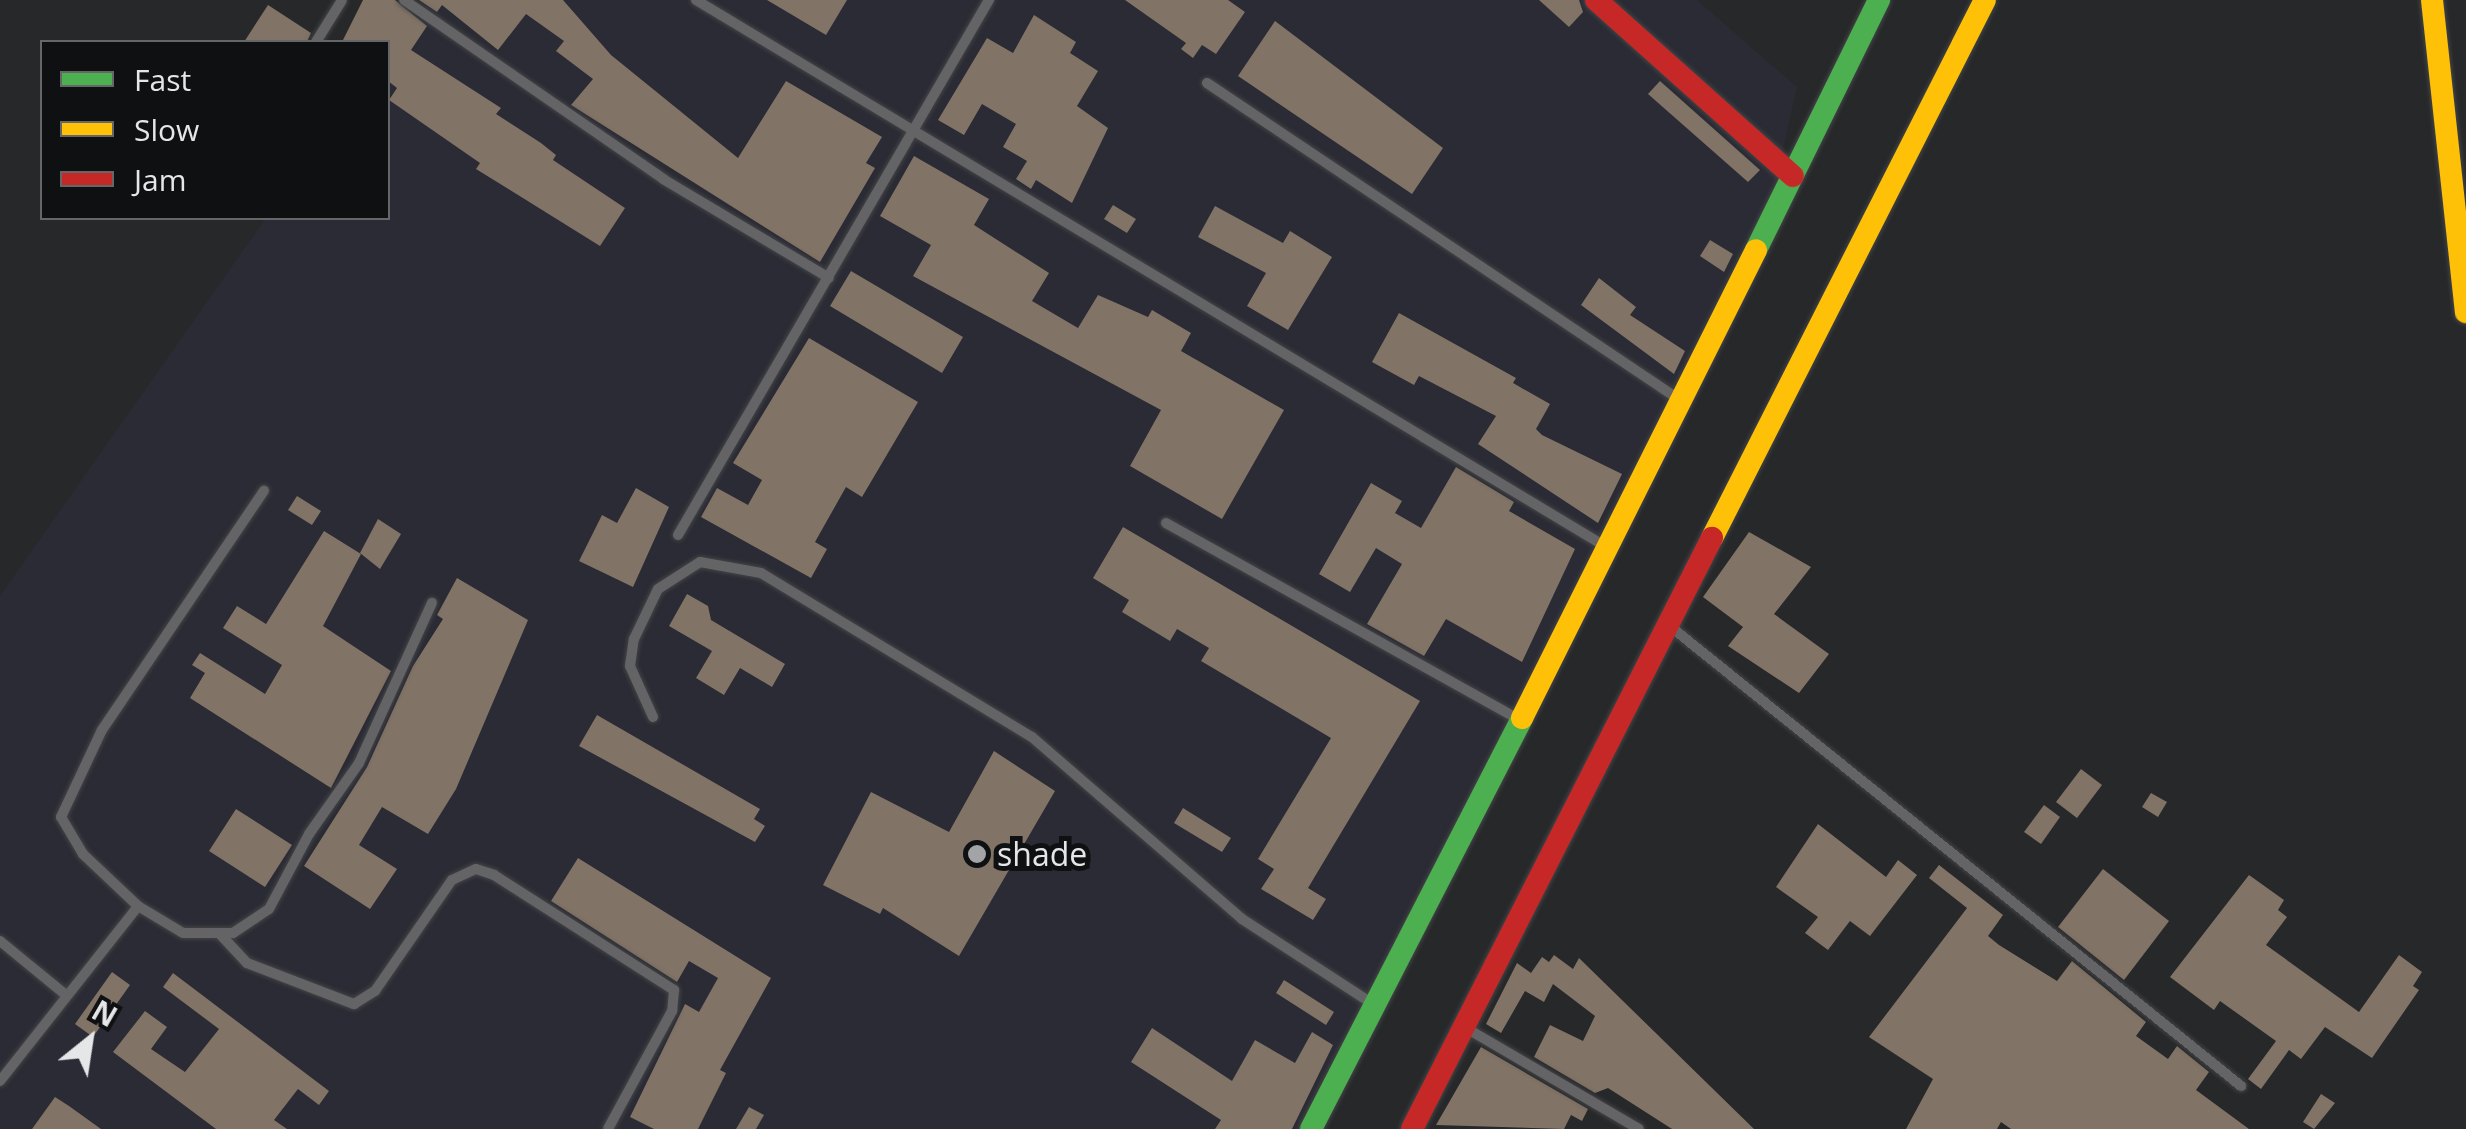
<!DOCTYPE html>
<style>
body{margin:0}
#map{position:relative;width:2466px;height:1129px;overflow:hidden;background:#27282a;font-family:"Open Sans",sans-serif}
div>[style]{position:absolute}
.built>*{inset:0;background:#2a2b34}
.building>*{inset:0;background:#817366}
.roads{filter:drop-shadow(0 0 2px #434446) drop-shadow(0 0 2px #434446)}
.lane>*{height:10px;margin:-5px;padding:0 5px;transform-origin:5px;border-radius:5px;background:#646466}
.fast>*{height:22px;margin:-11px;padding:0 11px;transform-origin:11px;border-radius:11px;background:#4caf50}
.slow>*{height:22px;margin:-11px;padding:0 11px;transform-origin:11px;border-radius:11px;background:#ffc107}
.jam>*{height:22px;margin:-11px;padding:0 11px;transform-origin:11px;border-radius:11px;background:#c62828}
.dots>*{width:28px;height:28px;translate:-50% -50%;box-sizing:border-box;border:5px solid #0f1012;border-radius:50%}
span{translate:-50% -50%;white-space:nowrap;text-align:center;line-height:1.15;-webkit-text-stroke:10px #0f1012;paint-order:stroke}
.poi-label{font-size:32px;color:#e5e6e8}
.left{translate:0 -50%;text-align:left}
.legend{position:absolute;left:40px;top:40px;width:350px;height:180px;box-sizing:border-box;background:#0f1012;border:2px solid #656668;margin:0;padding:12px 18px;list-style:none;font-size:30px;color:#e5e6e8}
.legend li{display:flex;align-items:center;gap:20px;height:50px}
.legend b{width:50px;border:2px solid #656668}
.north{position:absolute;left:40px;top:989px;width:100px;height:100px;-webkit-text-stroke:8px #0f1012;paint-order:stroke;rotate:30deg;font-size:28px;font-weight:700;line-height:40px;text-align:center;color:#e5e6e8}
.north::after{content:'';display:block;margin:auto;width:35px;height:45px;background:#e5e6e8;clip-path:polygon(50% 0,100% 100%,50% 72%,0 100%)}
</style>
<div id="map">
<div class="built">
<div style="clip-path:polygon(429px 0,1697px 0,1797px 87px,1769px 212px,1302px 1129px,0 1129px,0 596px,266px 218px,388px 218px,388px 65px)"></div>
</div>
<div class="building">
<div style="clip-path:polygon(363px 0,395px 0,427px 26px,411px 50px,501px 108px,496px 114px,541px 143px,556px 155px,553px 160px,625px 208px,600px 246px,476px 169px,480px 163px,389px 100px,397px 88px,388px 81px,388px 42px,342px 42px)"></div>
<div style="clip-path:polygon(419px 0,563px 0,611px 55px,738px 158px,786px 81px,882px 137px,866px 163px,875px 168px,820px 262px,571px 105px,593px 79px,556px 51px,564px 41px,526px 14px,498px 50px,442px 5px,437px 12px)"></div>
<div style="clip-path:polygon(767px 0,847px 0,826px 35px)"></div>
<div style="clip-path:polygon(1125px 0,1228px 0,1245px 12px,1216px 54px,1202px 45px,1193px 58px,1181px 49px,1186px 43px)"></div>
<div style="clip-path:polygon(1539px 0,1579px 0,1583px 12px,1569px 27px)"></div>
<div style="clip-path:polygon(268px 5px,311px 33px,307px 42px,244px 42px)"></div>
<div style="clip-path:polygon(1034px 15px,1076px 42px,1070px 53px,1098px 71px,1077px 106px,1108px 128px,1072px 203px,1036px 180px,1031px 189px,1016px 179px,1027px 161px,1003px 147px,1016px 124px,982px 104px,964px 135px,938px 120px,987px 38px,1013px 53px)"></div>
<div style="clip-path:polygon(1275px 21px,1443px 148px,1412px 194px,1238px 76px)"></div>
<div style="clip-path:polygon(1660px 81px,1760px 170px,1748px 182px,1648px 94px)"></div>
<div style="clip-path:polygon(914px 156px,989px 199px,974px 225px,1049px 273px,1032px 301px,1078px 328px,1098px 295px,1148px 317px,1152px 310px,1191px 333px,1181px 351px,1284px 410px,1222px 519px,1130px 466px,1161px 410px,913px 276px,931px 245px,880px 216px)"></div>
<div style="clip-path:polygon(1113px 205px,1136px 219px,1127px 233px,1104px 219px)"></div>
<div style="clip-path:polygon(1215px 206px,1283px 243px,1290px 231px,1332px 257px,1288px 330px,1247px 306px,1266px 273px,1198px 237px)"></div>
<div style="clip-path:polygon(1710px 240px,1733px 254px,1724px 272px,1700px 256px)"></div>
<div style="clip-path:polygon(851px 271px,963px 337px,942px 373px,830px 306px)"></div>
<div style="clip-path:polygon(1599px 278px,1636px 307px,1630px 315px,1685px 351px,1674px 374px,1581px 305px)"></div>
<div style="clip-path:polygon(1399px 313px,1516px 378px,1513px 383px,1550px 404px,1536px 429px,1542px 435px,1622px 474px,1598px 523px,1478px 444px,1496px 416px,1419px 376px,1414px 385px,1372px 362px)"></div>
<div style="clip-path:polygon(809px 338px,918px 402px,862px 497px,846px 487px,815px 542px,827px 549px,811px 578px,701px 517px,717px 488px,748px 505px,762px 480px,733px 463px)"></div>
<div style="clip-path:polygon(1456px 467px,1514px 502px,1509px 511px,1575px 549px,1522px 662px,1446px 619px,1424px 656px,1367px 624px,1402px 564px,1376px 548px,1350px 592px,1319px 574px,1371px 483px,1402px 501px,1395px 513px,1421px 528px)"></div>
<div style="clip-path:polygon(636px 488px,669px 507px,633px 587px,579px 561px,602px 515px,617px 523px)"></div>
<div style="clip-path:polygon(297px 496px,321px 511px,312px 525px,288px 510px)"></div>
<div style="clip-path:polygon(378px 519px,401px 534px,380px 569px,360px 553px)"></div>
<div style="clip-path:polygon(1123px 527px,1420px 701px,1308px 888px,1326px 899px,1313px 920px,1261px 889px,1274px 869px,1258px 859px,1331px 738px,1201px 661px,1209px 648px,1177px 629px,1170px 641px,1122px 612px,1129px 600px,1093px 578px)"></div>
<div style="clip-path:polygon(324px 531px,361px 554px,323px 626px,391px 671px,331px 788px,190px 698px,205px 673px,192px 665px,200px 653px,265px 694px,282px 665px,223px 628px,237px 606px,266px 624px)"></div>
<div style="clip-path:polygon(1749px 532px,1811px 567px,1774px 614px,1829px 654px,1799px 693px,1728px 646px,1743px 627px,1703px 597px)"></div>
<div style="clip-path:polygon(457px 578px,528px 620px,456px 789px,428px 834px,382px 807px,359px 845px,397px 869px,370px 909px,304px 866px,367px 767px,413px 666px,443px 619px,437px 615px)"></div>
<div style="clip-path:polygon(687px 594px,708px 606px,711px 620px,785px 664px,772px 687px,740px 668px,724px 695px,696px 678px,712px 651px,669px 626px)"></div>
<div style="clip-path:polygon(597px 715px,760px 809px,754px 819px,765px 826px,755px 842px,579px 746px)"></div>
<div style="clip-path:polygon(994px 751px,1055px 791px,959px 956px,883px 908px,880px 914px,823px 885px,871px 792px,949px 832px)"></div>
<div style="clip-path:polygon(2081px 769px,2102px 785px,2077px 818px,2056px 802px)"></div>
<div style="clip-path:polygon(2151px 793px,2167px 802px,2158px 817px,2142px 807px)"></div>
<div style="clip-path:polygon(2044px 805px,2060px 817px,2041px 844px,2024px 832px)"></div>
<div style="clip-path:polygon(1183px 808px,1231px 838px,1222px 852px,1174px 823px)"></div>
<div style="clip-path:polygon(236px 809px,292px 845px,265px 887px,209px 851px)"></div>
<div style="clip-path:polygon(1818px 824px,1886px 877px,1898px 860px,1917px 875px,1870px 936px,1850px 921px,1828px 950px,1805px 933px,1818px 917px,1776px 887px)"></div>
<div style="clip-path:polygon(578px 858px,771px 978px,720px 1070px,726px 1073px,698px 1129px,654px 1129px,630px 1117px,685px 1004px,699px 1012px,718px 978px,689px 961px,677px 982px,551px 901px)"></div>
<div style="clip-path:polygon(1939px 865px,2003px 915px,1988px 936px,1999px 945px,2057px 981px,2072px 961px,2146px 1022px,2136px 1036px,2168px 1059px,2177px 1046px,2209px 1072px,2196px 1090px,2249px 1129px,2011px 1129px,2001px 1122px,1997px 1129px,1906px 1129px,1933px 1079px,1869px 1037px,1967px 908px,1929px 878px)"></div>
<div style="clip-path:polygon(2103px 869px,2169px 921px,2124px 980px,2058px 927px)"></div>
<div style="clip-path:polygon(2249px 875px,2284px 900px,2278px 910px,2287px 917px,2266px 945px,2359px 1012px,2399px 955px,2422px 972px,2413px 986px,2419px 990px,2372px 1058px,2325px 1027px,2301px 1059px,2289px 1050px,2261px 1089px,2248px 1079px,2276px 1041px,2220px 1001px,2214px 1010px,2170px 977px)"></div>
<div style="clip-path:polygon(1554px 955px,1573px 969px,1579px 958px,1754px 1129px,1672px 1129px,1608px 1088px,1595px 1093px,1534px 1057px,1550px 1025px,1583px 1041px,1595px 1016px,1553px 984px,1544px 1002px,1525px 991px,1501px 1033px,1486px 1024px,1517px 963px,1531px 973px,1542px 957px,1549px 962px)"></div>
<div style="clip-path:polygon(112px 972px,130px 985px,93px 1037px,75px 1024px)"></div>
<div style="clip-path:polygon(173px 973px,329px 1091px,319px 1105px,298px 1089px,274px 1120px,287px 1129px,216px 1129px,113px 1052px,145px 1011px,167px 1027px,151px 1049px,185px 1072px,219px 1029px,163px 987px)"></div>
<div style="clip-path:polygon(1284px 980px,1334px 1012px,1326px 1025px,1276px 993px)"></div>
<div style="clip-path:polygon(1152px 1028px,1232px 1081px,1255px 1040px,1295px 1063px,1312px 1032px,1333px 1045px,1292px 1129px,1215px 1129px,1221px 1120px,1131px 1062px)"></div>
<div style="clip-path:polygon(1481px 1047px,1588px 1109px,1582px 1121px,1571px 1115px,1564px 1129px,1436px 1125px)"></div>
<div style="clip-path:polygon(2321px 1094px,2335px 1103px,2314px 1129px,2303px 1122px)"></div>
<div style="clip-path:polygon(55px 1097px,69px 1106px,101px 1129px,32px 1129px)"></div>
<div style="clip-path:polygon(749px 1107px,764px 1115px,756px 1129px,736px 1129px)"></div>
</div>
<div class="roads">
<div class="lane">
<div style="left:404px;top:0;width:315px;rotate:34.6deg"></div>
<div style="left:663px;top:179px;width:193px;rotate:30.8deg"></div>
<div style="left:696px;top:0;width:1064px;rotate:31deg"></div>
<div style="left:316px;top:42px;width:49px;rotate:-58.2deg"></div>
<div style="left:1207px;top:83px;width:566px;rotate:33.83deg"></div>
<div style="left:1166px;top:523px;width:405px;rotate:29.1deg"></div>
<div style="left:678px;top:535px;width:619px;rotate:-59.83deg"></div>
<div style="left:1671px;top:627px;width:732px;rotate:38.84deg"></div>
<div style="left:653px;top:717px;width:56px;rotate:-114.3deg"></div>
<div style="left:630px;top:666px;width:27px;rotate:-82deg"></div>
<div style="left:634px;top:639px;width:55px;rotate:-64.4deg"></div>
<div style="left:658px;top:589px;width:50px;rotate:-32.7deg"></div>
<div style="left:700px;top:562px;width:62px;rotate:10.2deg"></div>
<div style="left:761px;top:573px;width:317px;rotate:31.2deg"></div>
<div style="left:1032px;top:737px;width:278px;rotate:40.9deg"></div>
<div style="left:1242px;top:919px;width:153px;rotate:33deg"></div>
<div style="left:138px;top:906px;width:52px;rotate:31deg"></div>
<div style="left:183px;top:933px;width:50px"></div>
<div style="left:233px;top:933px;width:43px;rotate:-33.7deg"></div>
<div style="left:269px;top:909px;width:85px;rotate:-61.9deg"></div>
<div style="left:309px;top:834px;width:87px;rotate:-54.8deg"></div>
<div style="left:359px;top:763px;width:176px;rotate:-65.5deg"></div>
<div style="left:219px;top:933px;width:41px;rotate:47deg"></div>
<div style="left:247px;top:963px;width:115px;rotate:21deg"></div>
<div style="left:354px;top:1004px;width:25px;rotate:-32deg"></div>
<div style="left:375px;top:991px;width:135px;rotate:-55.3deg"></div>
<div style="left:452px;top:880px;width:26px;rotate:-25deg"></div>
<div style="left:476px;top:869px;width:19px;rotate:18deg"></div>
<div style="left:494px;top:875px;width:214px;rotate:32.6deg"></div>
<div style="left:674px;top:990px;width:21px;rotate:95deg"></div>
<div style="left:672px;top:1011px;width:134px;rotate:118.5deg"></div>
<div style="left:0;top:941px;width:85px;rotate:39.3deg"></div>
<div style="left:1466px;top:1028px;width:200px;rotate:30.3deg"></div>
<div style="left:0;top:1081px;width:223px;rotate:-51.7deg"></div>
<div style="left:138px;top:906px;width:76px;rotate:-136.6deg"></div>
<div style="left:83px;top:854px;width:43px;rotate:-120.7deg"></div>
<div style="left:61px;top:817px;width:96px;rotate:-64.8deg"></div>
<div style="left:102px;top:730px;width:289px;rotate:-55.9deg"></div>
</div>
<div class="fast">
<div style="left:1756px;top:250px;width:279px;rotate:-63.8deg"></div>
<div style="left:1311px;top:1129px;width:462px;rotate:-62.8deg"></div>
</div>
<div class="slow">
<div style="left:2432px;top:0;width:314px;rotate:83.8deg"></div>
<div style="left:1712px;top:538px;width:603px;rotate:-63.1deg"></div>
<div style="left:1522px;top:718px;width:523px;rotate:-63.43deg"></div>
</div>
<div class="jam">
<div style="left:1596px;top:0;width:264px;rotate:41.8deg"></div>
<div style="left:1412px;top:1129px;width:663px;rotate:-63.09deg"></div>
</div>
</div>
<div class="dots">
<div style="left:977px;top:854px;background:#a2a4a6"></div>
</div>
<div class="poi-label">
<span class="left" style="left:997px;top:854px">shade</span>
</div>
<ul class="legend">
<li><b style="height:12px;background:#4caf50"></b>Fast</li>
<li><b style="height:12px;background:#ffc107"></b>Slow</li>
<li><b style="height:12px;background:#c62828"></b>Jam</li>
</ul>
<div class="north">N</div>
</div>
